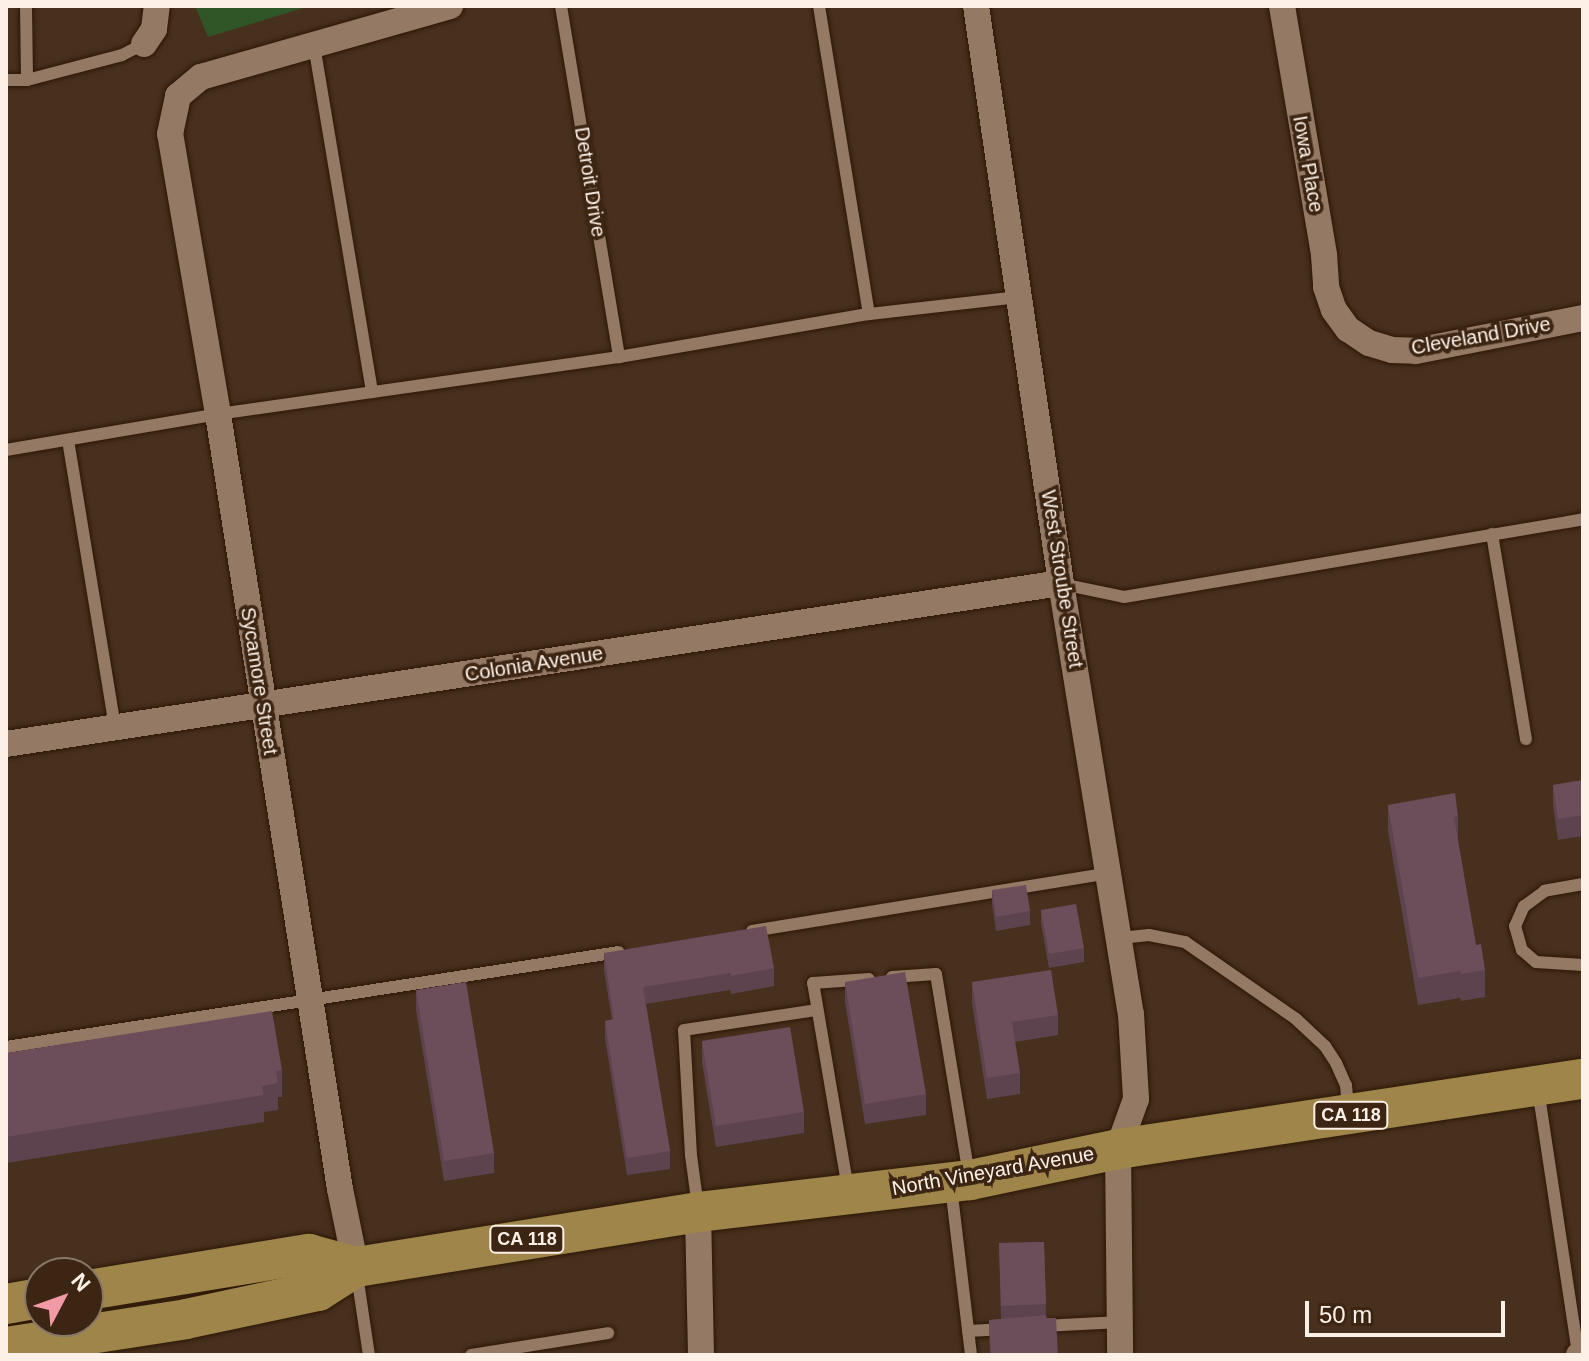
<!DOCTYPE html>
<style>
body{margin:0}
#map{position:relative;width:1589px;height:1361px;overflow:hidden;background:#47301d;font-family:Helvetica,sans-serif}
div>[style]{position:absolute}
.green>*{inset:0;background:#305627}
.roads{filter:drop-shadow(0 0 2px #2c1705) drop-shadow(0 0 2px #2c1705)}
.service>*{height:12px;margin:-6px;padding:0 6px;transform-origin:6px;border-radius:6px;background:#947965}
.minor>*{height:26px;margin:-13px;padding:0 13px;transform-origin:13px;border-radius:13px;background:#947965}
.primary>*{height:40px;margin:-20px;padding:0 20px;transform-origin:20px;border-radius:20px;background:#9f8549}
.wall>*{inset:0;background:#5d434e}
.building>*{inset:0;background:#6c4e5b}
span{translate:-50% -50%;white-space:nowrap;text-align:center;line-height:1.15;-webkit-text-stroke:7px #3c2613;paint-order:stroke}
.shield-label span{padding:2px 6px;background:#3c2613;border:2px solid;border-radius:6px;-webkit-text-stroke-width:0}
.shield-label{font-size:18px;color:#fdf0e7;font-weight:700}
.street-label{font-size:20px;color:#fdf0e7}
.frame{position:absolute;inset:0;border:8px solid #fdf0e7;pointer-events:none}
.north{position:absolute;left:24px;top:1257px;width:80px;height:80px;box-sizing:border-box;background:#3c2613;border:2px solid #897768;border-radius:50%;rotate:49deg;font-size:22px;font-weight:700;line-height:32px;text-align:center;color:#fdf0e7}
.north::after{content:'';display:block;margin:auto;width:28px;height:36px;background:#f39aa7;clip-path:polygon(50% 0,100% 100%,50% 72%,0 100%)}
.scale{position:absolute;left:1305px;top:1301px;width:200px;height:36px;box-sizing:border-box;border:4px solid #fdf0e7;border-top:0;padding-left:10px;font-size:24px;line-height:28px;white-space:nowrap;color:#fdf0e7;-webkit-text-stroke:6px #3c2613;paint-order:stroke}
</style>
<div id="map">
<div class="green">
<div style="clip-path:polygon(195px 6px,310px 6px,208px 37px)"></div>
</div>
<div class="roads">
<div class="service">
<div style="left:26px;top:6px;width:74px;rotate:89.2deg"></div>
<div style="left:561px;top:6px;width:356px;rotate:80.6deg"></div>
<div style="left:819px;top:6px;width:312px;rotate:80.8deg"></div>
<div style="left:314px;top:45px;width:352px;rotate:80.5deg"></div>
<div style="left:6px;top:80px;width:21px"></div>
<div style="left:27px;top:80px;width:98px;rotate:-14.7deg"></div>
<div style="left:122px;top:55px;width:25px;rotate:-27deg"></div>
<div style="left:68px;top:440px;width:290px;rotate:80.7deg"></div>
<div style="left:6px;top:450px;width:215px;rotate:-9.6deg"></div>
<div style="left:218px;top:414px;width:405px;rotate:-8.1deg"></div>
<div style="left:619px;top:357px;width:254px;rotate:-9.8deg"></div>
<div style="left:869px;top:314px;width:151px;rotate:-6.5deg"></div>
<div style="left:1492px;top:534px;width:208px;rotate:80.6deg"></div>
<div style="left:1062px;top:584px;width:63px;rotate:11.8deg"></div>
<div style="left:1124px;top:597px;width:466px;rotate:-9.6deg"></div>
<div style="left:1583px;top:884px;width:39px;rotate:170deg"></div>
<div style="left:1545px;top:891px;width:26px;rotate:144deg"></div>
<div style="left:1524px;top:906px;width:22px;rotate:114deg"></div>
<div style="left:1515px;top:926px;width:25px;rotate:74deg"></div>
<div style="left:1522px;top:950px;width:18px;rotate:41deg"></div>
<div style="left:1536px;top:962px;width:47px;rotate:3.7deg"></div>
<div style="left:752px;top:931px;width:362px;rotate:-9.2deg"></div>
<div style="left:1120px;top:938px;width:29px;rotate:-6deg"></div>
<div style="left:1149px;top:935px;width:37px;rotate:11deg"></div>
<div style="left:1185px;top:942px;width:135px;rotate:34.7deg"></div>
<div style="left:1296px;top:1019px;width:40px;rotate:43deg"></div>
<div style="left:1325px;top:1046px;width:20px;rotate:57deg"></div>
<div style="left:1336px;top:1063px;width:24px;rotate:66deg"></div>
<div style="left:1346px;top:1085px;width:23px;rotate:85deg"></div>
<div style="left:892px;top:977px;width:44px;rotate:-3.9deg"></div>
<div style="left:936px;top:974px;width:205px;rotate:80.7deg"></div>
<div style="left:6px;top:1047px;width:620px;rotate:-8.81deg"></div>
<div style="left:1538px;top:1089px;width:269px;rotate:81.4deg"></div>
<div style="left:951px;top:1187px;width:169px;rotate:83.2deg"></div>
<div style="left:848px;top:1189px;width:209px;rotate:-99.6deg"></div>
<div style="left:813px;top:983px;width:56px;rotate:-4.1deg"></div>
<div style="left:698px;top:1207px;width:52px;rotate:-97.7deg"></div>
<div style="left:691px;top:1155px;width:125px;rotate:-93.2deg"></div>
<div style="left:684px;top:1030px;width:134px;rotate:-8.6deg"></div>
<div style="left:357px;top:1275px;width:81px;rotate:81.5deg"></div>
<div style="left:1043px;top:1326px;width:77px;rotate:-3deg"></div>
<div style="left:968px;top:1331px;width:37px;rotate:-3deg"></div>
<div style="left:471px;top:1355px;width:139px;rotate:-9.1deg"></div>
</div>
<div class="minor">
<div style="left:976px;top:6px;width:583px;rotate:81.62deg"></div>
<div style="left:1061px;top:583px;width:437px;rotate:80.8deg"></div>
<div style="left:1131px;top:1014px;width:85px;rotate:86.6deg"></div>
<div style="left:1136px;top:1099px;width:53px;rotate:109.8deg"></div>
<div style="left:1118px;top:1149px;width:206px;rotate:89.4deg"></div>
<div style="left:1282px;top:6px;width:253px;rotate:80.4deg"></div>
<div style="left:1324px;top:255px;width:32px;rotate:86deg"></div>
<div style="left:1326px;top:287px;width:24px;rotate:71deg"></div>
<div style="left:1334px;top:310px;width:24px;rotate:54deg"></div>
<div style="left:1348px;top:329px;width:25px;rotate:34deg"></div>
<div style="left:1369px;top:343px;width:24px;rotate:17deg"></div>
<div style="left:1392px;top:350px;width:24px;rotate:2deg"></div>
<div style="left:1416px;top:351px;width:170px;rotate:-11.2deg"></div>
<div style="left:144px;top:44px;width:18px;rotate:-56deg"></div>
<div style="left:154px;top:29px;width:23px;rotate:-83deg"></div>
<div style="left:6px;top:744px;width:1067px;rotate:-8.68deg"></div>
<div style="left:698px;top:1212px;width:143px;rotate:88.8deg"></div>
<div style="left:356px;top:1267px;width:80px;rotate:-101.6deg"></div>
<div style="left:340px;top:1189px;width:785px;rotate:-98.95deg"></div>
<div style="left:218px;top:414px;width:284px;rotate:-99.7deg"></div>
<div style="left:170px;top:134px;width:39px;rotate:-78deg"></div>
<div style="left:178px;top:96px;width:30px;rotate:-40deg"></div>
<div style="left:201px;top:77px;width:259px;rotate:-15.9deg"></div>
<div style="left:1579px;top:1355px;width:4px;rotate:-14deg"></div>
</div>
<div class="primary">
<div style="left:88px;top:1290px;width:224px;rotate:-9.3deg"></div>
<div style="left:309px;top:1254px;width:49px;rotate:15.5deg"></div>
<div style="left:6px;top:1304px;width:35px;rotate:-10deg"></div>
<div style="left:6px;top:1347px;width:182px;rotate:-8.8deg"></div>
<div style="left:186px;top:1319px;width:135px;rotate:-12deg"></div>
<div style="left:318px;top:1291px;width:45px;rotate:-32.3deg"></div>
<div style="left:356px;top:1267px;width:346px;rotate:-9.1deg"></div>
<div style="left:698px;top:1212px;width:274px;rotate:-6.7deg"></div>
<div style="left:970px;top:1180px;width:151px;rotate:-11.8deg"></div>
<div style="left:1118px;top:1149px;width:470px;rotate:-8.6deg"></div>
</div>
</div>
<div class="wall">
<div style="clip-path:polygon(1583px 780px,1583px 836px,1558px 840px,1553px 805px,1553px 785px)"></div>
<div style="clip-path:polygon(1388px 805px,1458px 816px,1458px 841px,1476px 945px,1485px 970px,1485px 997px,1461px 1001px,1460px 998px,1418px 1005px,1388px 831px)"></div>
<div style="clip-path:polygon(992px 890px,1030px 911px,1030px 925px,996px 931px,992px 904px)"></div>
<div style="clip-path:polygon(1041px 910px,1084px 948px,1084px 962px,1049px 968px,1041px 923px)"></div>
<div style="clip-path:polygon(604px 953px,774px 968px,774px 986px,731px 994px,730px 990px,646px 1004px,670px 1151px,670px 1169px,627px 1175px,605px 1038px,605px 1021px,612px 1020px,604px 970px)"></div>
<div style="clip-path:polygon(845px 982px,926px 1094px,926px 1115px,865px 1124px,845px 1002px)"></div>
<div style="clip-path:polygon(972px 982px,1058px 1015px,1058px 1035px,1015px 1042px,1020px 1073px,1020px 1094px,987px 1099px,972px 1003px)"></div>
<div style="clip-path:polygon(416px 990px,494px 1153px,494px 1173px,444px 1181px,416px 1010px)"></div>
<div style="clip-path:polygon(702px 1041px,804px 1112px,804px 1133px,716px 1147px,702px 1062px)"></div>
<div style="clip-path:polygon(6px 1053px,282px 1070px,282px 1097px,278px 1097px,278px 1110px,264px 1112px,264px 1122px,6px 1163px)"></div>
<div style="clip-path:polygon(1044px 1242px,1046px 1315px,1058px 1355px,990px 1355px,989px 1320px,1001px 1319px,999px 1243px)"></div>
</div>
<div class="building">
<div style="clip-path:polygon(1583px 780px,1583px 815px,1558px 819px,1553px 785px)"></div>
<div style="clip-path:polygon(1455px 793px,1458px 816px,1454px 817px,1476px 945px,1481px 944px,1485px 970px,1461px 974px,1460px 971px,1418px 978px,1388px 805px)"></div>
<div style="clip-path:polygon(1026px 885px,1030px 911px,996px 917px,992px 890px)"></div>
<div style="clip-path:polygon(1076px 904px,1084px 948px,1049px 954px,1041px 910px)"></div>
<div style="clip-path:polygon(766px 926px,774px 968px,731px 976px,730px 973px,643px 987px,670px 1151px,627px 1158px,605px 1021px,614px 1019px,604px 953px)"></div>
<div style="clip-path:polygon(1051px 970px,1058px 1015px,1012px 1022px,1020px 1073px,987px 1078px,972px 982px)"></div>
<div style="clip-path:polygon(905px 972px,926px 1094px,865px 1104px,845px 982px)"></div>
<div style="clip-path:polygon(466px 982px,494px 1153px,444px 1161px,416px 990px)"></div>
<div style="clip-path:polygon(272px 1011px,282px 1070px,276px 1071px,278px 1083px,262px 1086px,264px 1095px,6px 1137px,6px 1053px)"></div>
<div style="clip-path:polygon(790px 1027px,804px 1112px,716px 1126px,702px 1041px)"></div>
<div style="clip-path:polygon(1044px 1242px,1046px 1304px,1001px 1306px,999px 1243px)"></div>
<div style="clip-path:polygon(1046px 1315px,1046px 1318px,1056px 1318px,1058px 1355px,991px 1355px,989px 1320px)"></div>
</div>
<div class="shield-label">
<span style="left:1351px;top:1115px">CA 118</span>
<span style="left:527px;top:1239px">CA 118</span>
</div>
<div class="street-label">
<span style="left:1308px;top:164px;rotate:80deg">Iowa Place</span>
<span style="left:590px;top:182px;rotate:81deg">Detroit Drive</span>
<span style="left:1481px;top:336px;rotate:-10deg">Cleveland Drive</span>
<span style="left:1062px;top:579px;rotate:81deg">West Stroube Street</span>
<span style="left:534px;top:664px;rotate:-9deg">Colonia Avenue</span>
<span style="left:259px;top:681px;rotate:81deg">Sycamore Street</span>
<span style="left:993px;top:1171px;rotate:-10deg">North Vineyard Avenue</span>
</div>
<div class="frame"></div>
<div class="north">N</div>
<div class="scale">50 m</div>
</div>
